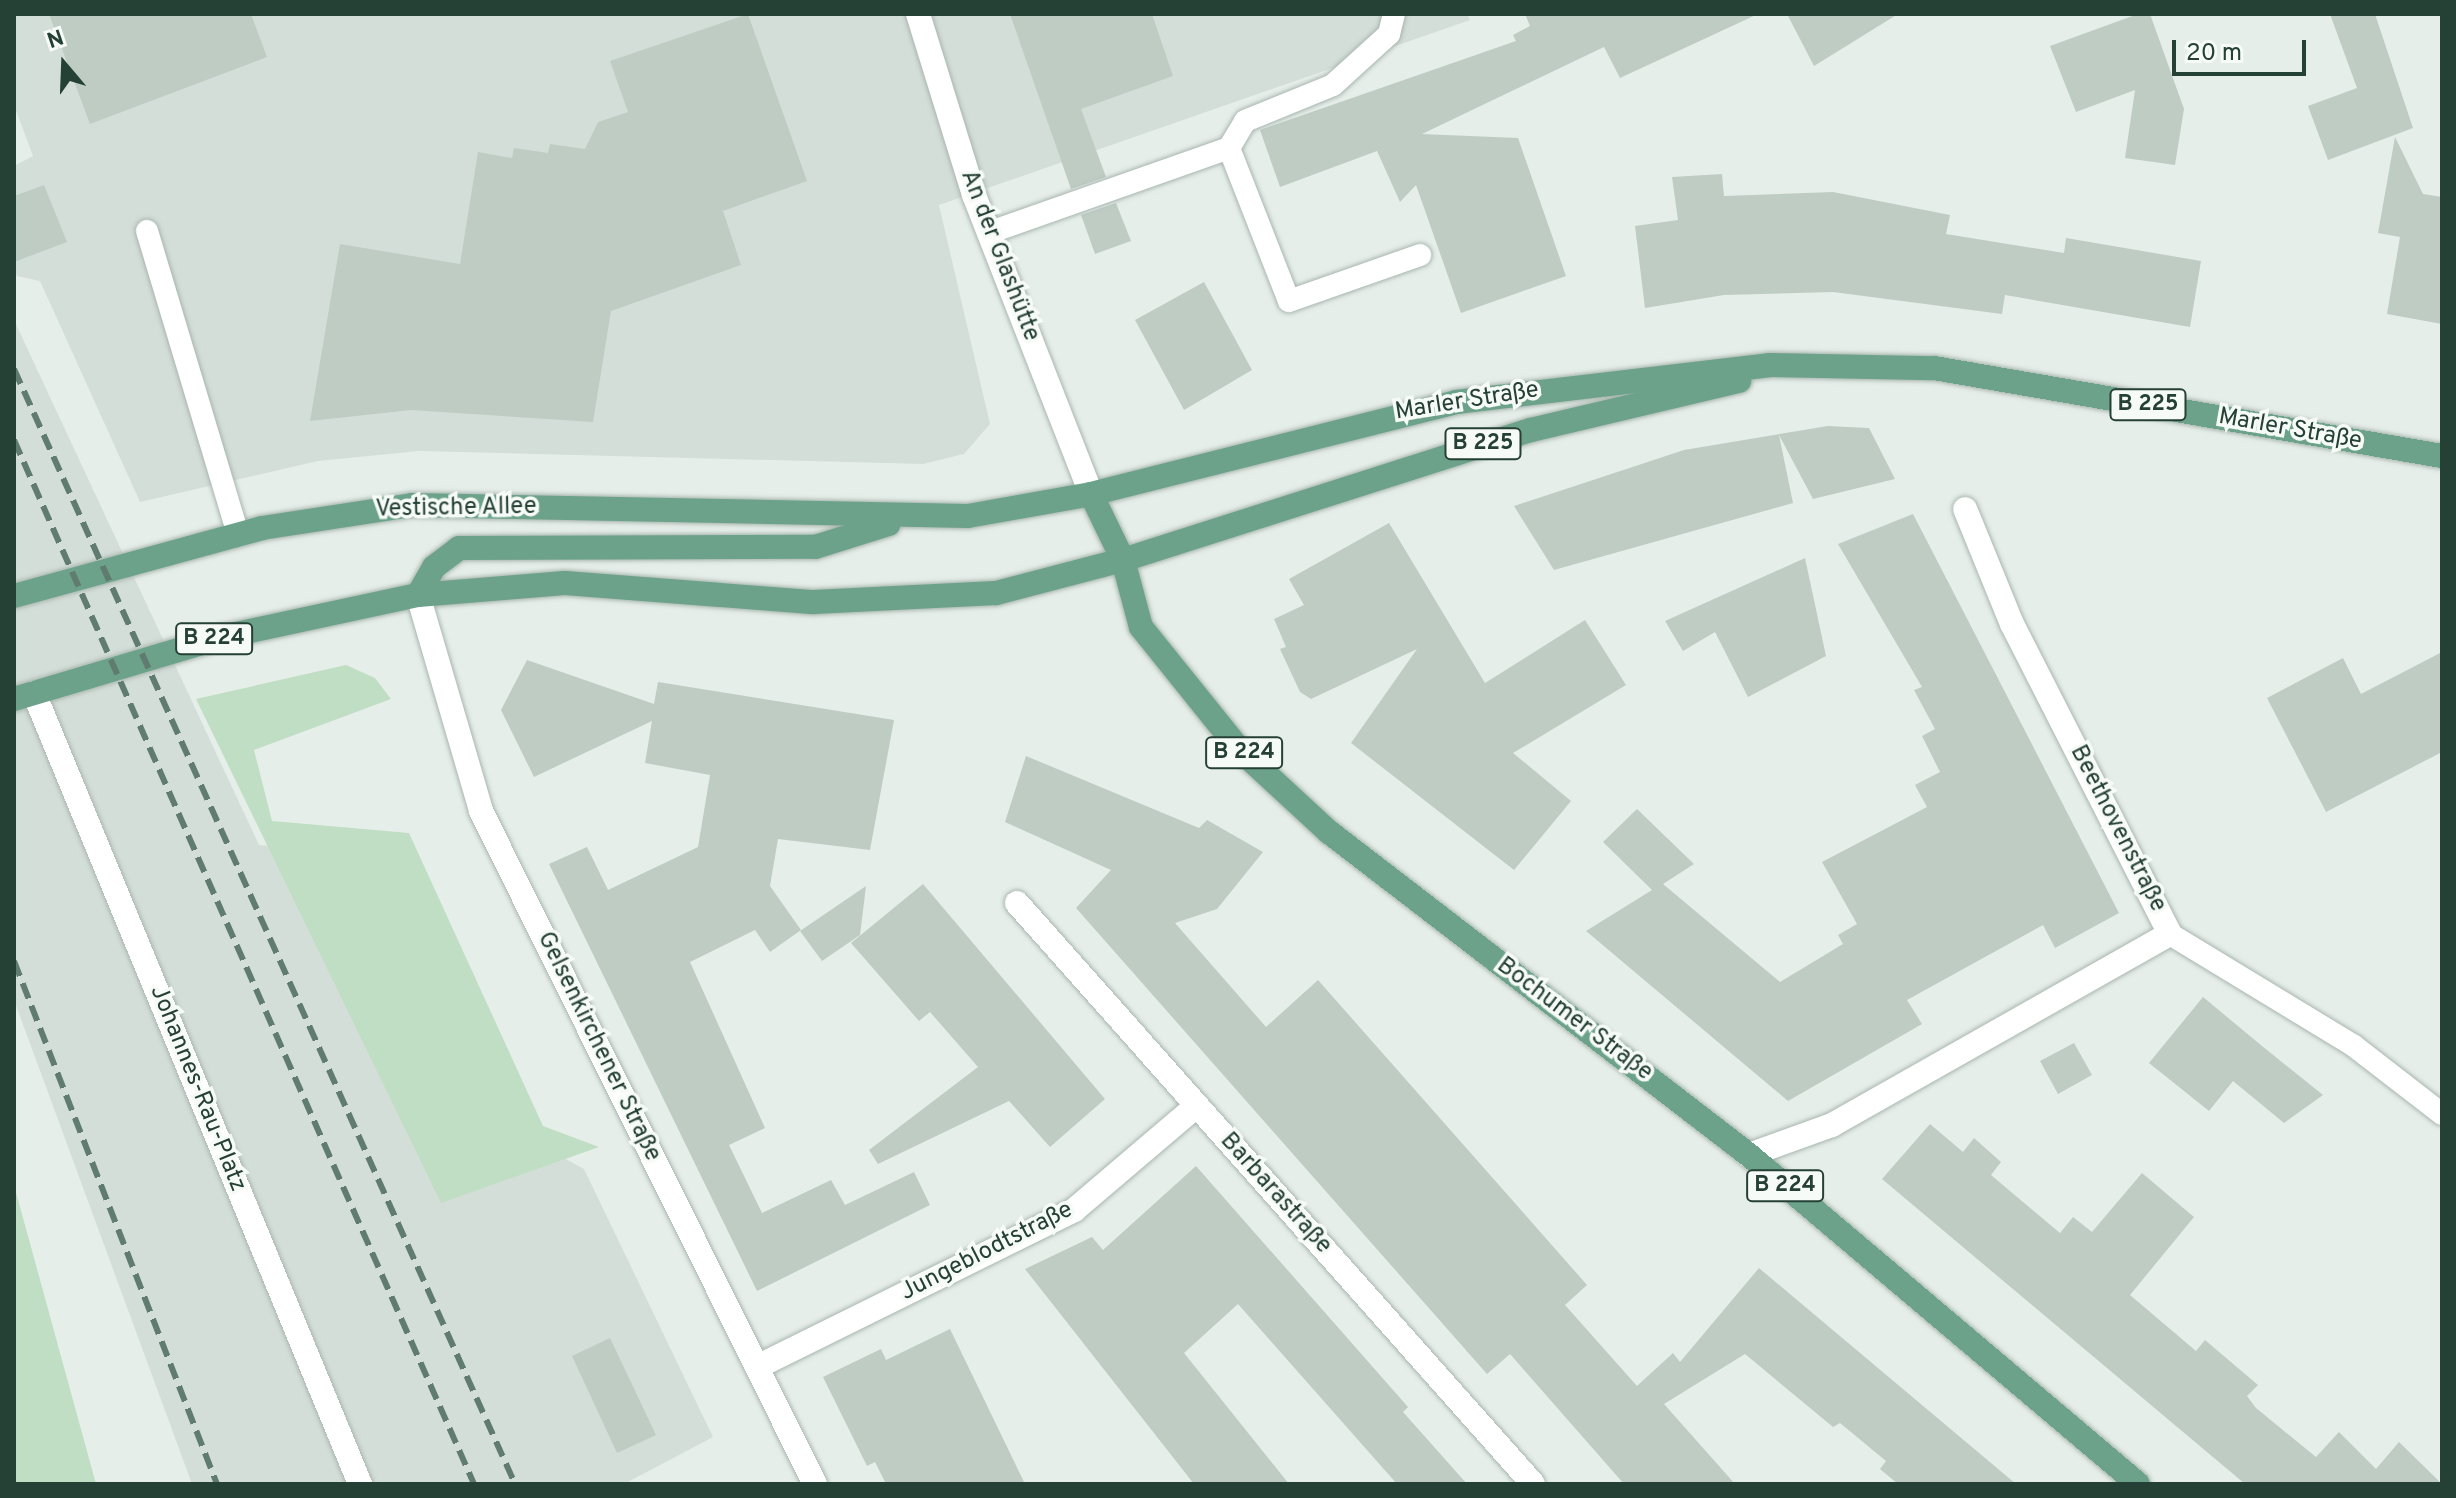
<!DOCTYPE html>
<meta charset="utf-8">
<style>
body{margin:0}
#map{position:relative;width:2456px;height:1498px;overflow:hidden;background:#e6eee9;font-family:Overpass,sans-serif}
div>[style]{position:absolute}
.built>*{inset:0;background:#d4ded8}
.green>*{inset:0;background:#c0dec3}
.building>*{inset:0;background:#beccc4}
.roads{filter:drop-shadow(0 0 2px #a8b6af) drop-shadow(0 0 2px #a8b6af)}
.lane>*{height:22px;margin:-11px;padding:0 11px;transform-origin:11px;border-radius:11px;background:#fff}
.street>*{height:24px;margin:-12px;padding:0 12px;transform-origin:12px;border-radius:12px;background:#fff}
.primary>*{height:24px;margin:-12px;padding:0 12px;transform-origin:12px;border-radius:12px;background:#6ca28a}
.rail>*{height:6px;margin-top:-3px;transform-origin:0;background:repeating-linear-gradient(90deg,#607b6f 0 16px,transparent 0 24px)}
span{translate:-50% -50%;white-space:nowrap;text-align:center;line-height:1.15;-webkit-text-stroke:7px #f7fbf8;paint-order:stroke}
.shield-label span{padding:2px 6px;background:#f7fbf8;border:2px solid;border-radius:6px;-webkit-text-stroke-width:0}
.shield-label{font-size:22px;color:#254034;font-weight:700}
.street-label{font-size:24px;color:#254034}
.frame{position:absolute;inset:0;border:16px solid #254034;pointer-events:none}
.north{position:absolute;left:24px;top:24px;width:80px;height:80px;-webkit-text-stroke:6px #f7fbf8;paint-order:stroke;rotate:341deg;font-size:22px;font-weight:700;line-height:32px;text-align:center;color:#254034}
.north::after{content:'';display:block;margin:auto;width:28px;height:36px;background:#254034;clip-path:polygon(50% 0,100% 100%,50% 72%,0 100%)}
.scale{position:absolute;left:2172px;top:40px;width:134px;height:36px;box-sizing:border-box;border:4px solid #254034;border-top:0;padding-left:10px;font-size:24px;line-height:28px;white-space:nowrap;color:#254034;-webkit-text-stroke:6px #f7fbf8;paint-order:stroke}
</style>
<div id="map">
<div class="built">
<div style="clip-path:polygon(14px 14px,1467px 14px,1470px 20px,939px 205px,990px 424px,964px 454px,923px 464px,419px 451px,318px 461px,140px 502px,40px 281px,17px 276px,14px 269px,14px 166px,33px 156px,14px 105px)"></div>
<div style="clip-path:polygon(14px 320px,259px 845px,376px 855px,510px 1128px,584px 1169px,713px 1437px,624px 1484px,192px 1484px,14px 1000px)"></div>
</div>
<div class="green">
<div style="clip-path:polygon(346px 665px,375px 678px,391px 699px,254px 750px,272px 821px,409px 833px,543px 1126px,599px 1147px,441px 1203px,196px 699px)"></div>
<div style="clip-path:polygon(14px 1185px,96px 1484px,14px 1484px)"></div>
</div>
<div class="building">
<div style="clip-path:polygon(49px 14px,251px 14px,267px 57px,90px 124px)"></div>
<div style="clip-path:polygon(748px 14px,807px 181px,723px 211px,741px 265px,611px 311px,593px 422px,411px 410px,310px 421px,340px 244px,460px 264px,478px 152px,512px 158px,514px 148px,548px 153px,550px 144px,585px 149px,598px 122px,628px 112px,610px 61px)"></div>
<div style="clip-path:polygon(1010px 14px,1152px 14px,1173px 76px,1081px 109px,1106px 177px,1071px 189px)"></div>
<div style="clip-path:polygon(1525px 14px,1758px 14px,1620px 78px,1604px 47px,1422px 134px,1518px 138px,1566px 276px,1461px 313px,1416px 185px,1400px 202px,1377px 151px,1280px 187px,1260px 130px,1516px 41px,1513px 35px,1530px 26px)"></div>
<div style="clip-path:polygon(1787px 14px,1898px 14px,1814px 66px)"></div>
<div style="clip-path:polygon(2138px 14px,2150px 14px,2184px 109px,2175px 165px,2125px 158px,2135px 90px,2076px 112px,2050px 46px)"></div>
<div style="clip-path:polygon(2330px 14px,2375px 14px,2413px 128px,2328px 160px,2308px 106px,2357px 88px)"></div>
<div style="clip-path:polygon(2395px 137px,2423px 194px,2442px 197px,2442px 324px,2387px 314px,2400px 237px,2378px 233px)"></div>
<div style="clip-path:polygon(1722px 174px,1724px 196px,1833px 192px,1950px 215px,1946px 234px,2064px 253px,2066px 238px,2201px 261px,2190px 327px,2005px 295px,2002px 314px,1833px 292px,1724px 295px,1645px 308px,1635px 226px,1678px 220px,1672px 177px)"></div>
<div style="clip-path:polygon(44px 185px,67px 242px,14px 262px,14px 196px)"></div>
<div style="clip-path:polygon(1116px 203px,1131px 241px,1095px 254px,1081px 215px)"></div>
<div style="clip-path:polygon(1204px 282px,1252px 370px,1184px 410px,1135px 320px)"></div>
<div style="clip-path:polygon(1828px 426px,1869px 428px,1895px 479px,1813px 499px,1779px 435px,1793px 503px,1554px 570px,1514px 506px,1684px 450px)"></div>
<div style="clip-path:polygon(1913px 514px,2119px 913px,2055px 948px,2043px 925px,1907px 1000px,1922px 1024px,1788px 1101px,1586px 931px,1652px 890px,1603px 842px,1637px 809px,1694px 864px,1663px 884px,1780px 982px,1843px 944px,1838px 935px,1857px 924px,1822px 862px,1927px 807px,1915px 785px,1940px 772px,1922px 736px,1935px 729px,1914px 690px,1922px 687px,1838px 544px)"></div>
<div style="clip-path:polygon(1389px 523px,1485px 683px,1585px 620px,1626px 685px,1513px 753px,1571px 801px,1514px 870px,1351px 743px,1417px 649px,1311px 699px,1300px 692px,1280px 649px,1286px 647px,1274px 619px,1304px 605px,1289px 579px)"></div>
<div style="clip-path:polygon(1805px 558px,1826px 656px,1748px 697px,1715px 632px,1683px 651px,1665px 621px)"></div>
<div style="clip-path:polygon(2442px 652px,2442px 752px,2326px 812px,2267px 698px,2343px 658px,2361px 694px)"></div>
<div style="clip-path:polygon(527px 660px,654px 704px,658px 682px,894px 720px,870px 850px,778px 839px,770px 886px,801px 930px,770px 952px,755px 930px,690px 962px,765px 1128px,729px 1145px,762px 1213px,831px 1180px,845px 1205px,914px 1172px,930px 1205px,757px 1291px,549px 864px,587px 847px,608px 890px,698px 847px,710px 775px,645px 763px,652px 721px,534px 777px,501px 710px)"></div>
<div style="clip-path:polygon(1026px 756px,1199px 828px,1207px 820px,1263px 852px,1217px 909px,1175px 923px,1266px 1027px,1318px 980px,1587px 1285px,1565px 1305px,1637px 1386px,1673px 1353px,1680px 1362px,1759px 1268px,2016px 1484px,1898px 1484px,1880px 1469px,1886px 1461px,1840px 1423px,1833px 1427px,1745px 1354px,1664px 1404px,1735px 1484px,1624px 1484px,1510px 1354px,1487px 1374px,1076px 908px,1111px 870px,1005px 822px)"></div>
<div style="clip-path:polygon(923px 884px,1105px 1099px,1050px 1147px,1009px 1101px,878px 1164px,869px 1150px,978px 1067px,930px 1012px,919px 1021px,851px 943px)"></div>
<div style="clip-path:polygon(866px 886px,860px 935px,822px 961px,800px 931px)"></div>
<div style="clip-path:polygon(2203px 997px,2262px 1046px,2323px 1095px,2284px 1123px,2233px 1081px,2209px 1111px,2149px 1063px)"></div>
<div style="clip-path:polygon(2074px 1043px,2092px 1075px,2058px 1094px,2040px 1061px)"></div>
<div style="clip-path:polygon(1930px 1124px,1963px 1152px,1974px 1138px,2001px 1162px,1991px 1175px,2060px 1233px,2073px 1217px,2092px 1232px,2142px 1173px,2194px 1217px,2130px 1295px,2196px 1351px,2205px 1340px,2258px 1385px,2247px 1396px,2256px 1408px,2316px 1457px,2339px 1432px,2376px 1469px,2399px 1442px,2442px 1484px,2245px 1484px,1882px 1179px)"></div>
<div style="clip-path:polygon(1196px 1166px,1408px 1407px,1403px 1412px,1467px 1484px,1397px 1484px,1238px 1304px,1184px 1353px,1289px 1484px,1194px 1484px,1025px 1269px,1092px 1237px,1103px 1250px)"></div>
<div style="clip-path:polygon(950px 1329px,1025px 1484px,886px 1484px,875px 1462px,867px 1466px,823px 1377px,881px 1349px,886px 1360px)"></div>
<div style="clip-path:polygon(610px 1338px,656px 1435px,617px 1453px,572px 1356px)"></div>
</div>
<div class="roads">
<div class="lane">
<div style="left:1229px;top:148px;width:164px;rotate:68.6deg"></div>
<div style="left:1289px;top:301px;width:139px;rotate:-19.3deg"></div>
<div style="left:147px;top:231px;width:316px;rotate:73.3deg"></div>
<div style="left:988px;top:233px;width:256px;rotate:-19.4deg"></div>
<div style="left:1229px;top:148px;width:31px;rotate:-59deg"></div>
<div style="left:1245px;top:121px;width:95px;rotate:-22.2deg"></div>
<div style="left:1333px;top:85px;width:76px;rotate:-42.3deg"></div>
<div style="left:1389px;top:34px;width:21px;rotate:-76deg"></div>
<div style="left:2170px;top:934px;width:215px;rotate:31.3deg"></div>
<div style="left:2354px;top:1046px;width:111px;rotate:37.7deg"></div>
</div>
<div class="street">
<div style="left:918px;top:14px;width:189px;rotate:72.8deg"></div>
<div style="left:974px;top:195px;width:321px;rotate:68.6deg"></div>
<div style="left:418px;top:595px;width:225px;rotate:73.7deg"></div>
<div style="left:481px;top:811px;width:751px;rotate:63.61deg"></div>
<div style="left:34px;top:693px;width:856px;rotate:67.6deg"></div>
<div style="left:1017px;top:903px;width:777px;rotate:48.39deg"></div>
<div style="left:1749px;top:1155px;width:88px;rotate:-19.9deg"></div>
<div style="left:1832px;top:1125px;width:388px;rotate:-29.5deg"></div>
<div style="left:2170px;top:934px;width:348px;rotate:-117deg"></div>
<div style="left:2012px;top:624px;width:124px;rotate:-112.2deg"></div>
<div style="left:757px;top:1367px;width:354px;rotate:-26.3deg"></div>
<div style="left:1074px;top:1210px;width:160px;rotate:-40.4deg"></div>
</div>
<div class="primary">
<div style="left:1091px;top:494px;width:73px;rotate:64.1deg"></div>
<div style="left:1123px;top:560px;width:69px;rotate:75deg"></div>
<div style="left:1141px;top:627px;width:158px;rotate:51.2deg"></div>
<div style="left:1240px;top:750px;width:121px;rotate:42.7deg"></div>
<div style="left:1329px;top:832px;width:530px;rotate:37.56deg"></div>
<div style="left:1749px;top:1155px;width:509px;rotate:40.22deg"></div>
<div style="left:418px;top:595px;width:32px;rotate:-60deg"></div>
<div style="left:434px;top:567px;width:31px;rotate:-37deg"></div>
<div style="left:459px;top:548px;width:356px;rotate:-0.2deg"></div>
<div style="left:815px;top:547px;width:77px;rotate:-17.3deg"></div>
<div style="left:14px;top:596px;width:257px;rotate:-15.3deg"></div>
<div style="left:262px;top:528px;width:152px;rotate:-8.7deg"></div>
<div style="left:412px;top:505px;width:556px;rotate:1.13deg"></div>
<div style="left:968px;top:516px;width:125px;rotate:-10.1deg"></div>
<div style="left:1091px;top:494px;width:376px;rotate:-14.1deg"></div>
<div style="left:1456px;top:402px;width:317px;rotate:-6.7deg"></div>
<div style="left:1771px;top:365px;width:163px;rotate:1.1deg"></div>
<div style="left:1934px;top:368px;width:516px;rotate:9.83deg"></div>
<div style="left:14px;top:699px;width:217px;rotate:-16.6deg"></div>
<div style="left:222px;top:637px;width:200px;rotate:-12.1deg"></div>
<div style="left:418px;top:595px;width:147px;rotate:-4.7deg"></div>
<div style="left:565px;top:583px;width:250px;rotate:4.4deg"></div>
<div style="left:814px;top:602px;width:182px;rotate:-2.8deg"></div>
<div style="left:996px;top:593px;width:131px;rotate:-14.6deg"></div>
<div style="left:1123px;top:560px;width:428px;rotate:-17.7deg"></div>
<div style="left:1531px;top:430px;width:214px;rotate:-13.3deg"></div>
</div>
</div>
<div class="rail">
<div style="left:14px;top:369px;width:1222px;rotate:65.8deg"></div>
<div style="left:14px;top:440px;width:1141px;rotate:66.22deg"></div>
<div style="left:14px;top:961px;width:561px;rotate:68.79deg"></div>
</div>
<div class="shield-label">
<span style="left:2148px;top:405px">B 225</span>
<span style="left:1483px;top:444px">B 225</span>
<span style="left:214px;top:639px">B 224</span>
<span style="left:1244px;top:753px">B 224</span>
<span style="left:1785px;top:1186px">B 224</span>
</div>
<div class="street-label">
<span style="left:999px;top:256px;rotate:69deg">An der Glashütte</span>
<span style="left:1467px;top:402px;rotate:-9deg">Marler Straße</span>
<span style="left:2290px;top:430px;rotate:10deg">Marler Straße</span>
<span style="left:456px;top:509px;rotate:-1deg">Vestische Allee</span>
<span style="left:2117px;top:829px;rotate:63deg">Beethovenstraße</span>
<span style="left:1574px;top:1020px;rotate:37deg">Bochumer Straße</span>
<span style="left:598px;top:1047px;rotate:64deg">Gelsenkirchener Straße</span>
<span style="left:197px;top:1089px;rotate:68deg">Johannes-Rau-Platz</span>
<span style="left:1275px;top:1194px;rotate:48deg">Barbarastraße</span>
<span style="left:987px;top:1252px;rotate:-27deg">Jungeblodtstraße</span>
</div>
<div class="frame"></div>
<div class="north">N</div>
<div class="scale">20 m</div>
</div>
